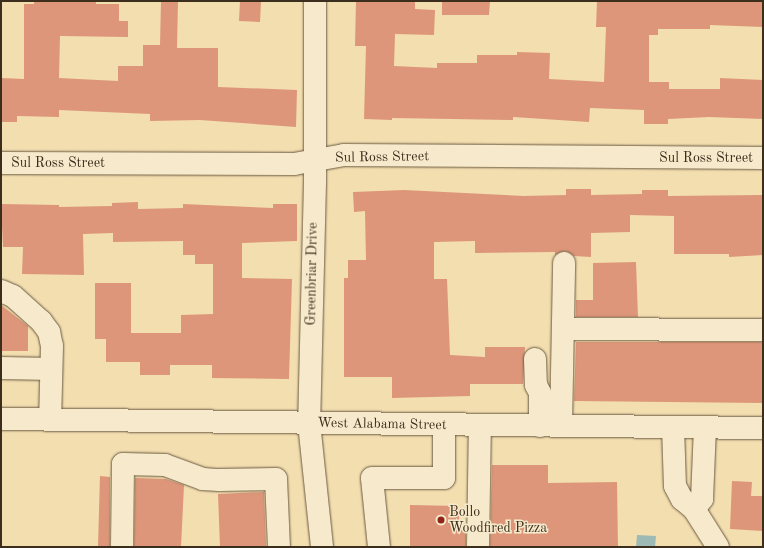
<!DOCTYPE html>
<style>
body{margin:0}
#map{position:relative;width:764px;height:548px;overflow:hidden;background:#f3deb0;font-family:"Old Standard TT",serif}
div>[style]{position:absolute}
.water>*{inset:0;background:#9dbbb4}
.building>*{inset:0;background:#dd9679}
.roads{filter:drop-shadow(0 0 1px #6a5a41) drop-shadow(0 0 1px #6a5a41)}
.minor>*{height:22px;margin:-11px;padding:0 11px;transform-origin:11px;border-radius:11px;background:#f7eacc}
.dots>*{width:11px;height:11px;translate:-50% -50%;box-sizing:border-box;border:2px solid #f7eacc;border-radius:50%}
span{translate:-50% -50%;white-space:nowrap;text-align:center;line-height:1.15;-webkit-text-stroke:3px #f7eacc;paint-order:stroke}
.street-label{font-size:14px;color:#3c2e1c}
.poi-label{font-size:14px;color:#3c2e1c}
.left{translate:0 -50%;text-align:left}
.frame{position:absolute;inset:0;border:2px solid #3c2e1c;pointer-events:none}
</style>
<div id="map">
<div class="water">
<div style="clip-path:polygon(637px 535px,656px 536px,655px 547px,636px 547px)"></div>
</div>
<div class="building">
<div style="clip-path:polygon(34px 1px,96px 1px,96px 4px,119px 4px,119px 21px,128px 21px,128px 37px,60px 36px,59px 78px,118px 81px,118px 66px,143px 66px,143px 45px,160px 45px,161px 1px,178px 1px,177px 48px,218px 48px,218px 87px,297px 90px,296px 127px,200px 120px,150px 121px,150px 114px,59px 110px,59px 117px,17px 116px,17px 122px,1px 122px,1px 78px,24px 79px,24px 4px,34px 4px)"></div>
<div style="clip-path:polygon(240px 1px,261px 1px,260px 22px,239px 21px)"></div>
<div style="clip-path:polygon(356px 1px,415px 1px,415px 9px,435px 10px,434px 35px,395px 34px,394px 66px,437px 68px,437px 63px,477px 63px,477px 55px,517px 55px,517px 52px,550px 53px,549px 79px,604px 82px,606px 27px,596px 27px,597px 1px,763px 1px,763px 27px,710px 25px,710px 29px,658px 29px,658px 35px,649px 35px,649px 82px,669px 82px,669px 89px,720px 89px,720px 78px,763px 80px,763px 119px,709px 117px,668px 119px,668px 124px,644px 124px,644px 110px,590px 108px,589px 122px,513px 117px,513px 120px,392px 118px,392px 120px,364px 119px,366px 46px,355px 46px)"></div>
<div style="clip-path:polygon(442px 1px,490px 1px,489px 15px,442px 15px)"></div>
<div style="clip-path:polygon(566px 189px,591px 189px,591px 195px,642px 194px,642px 190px,668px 190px,668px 196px,763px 195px,763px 255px,729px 257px,729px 254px,674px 254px,674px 216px,630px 215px,630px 232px,591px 233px,591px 257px,574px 256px,565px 251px,555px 255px,555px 252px,475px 253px,475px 241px,434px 242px,434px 279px,447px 279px,450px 355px,485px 357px,485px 347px,525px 347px,523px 384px,470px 384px,470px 396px,392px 398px,392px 377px,344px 377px,344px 278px,348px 278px,348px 260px,366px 260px,365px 211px,354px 212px,353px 192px,404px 190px,524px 196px,566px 195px)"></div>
<div style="clip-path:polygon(138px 202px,138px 209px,183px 208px,183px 204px,273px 208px,273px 204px,297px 204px,297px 241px,242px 243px,242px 278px,292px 279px,289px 379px,212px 378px,212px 365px,170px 365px,170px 375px,140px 375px,140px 362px,106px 362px,106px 339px,95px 339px,95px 283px,131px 283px,131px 333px,181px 333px,181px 315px,213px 314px,213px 264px,195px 264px,195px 255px,183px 255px,183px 241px,113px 242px,113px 233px,83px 234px,84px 275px,22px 274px,23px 247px,3px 247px,1px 204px,59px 205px,59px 207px,112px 206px,112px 203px)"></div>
<div style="clip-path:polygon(636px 262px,638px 317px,576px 317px,576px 300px,593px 300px,593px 263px)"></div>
<div style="clip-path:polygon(1px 305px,28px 326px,28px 351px,1px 351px)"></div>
<div style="clip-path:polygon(576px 342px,763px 342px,763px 403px,574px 401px)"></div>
<div style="clip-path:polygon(492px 465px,548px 465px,548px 483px,617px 482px,618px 547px,490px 547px)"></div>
<div style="clip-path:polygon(100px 476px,110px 477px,110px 547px,98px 547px)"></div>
<div style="clip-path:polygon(135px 478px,166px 479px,184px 485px,181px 547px,134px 547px)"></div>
<div style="clip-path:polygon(732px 481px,752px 482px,751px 496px,763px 496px,763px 531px,730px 529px)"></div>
<div style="clip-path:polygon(264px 492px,266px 547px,220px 547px,218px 494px)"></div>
<div style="clip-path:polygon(410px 505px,459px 506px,459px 530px,466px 530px,466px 547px,410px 547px)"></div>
</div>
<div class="roads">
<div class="minor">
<div style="left:315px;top:1px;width:181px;rotate:90deg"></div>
<div style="left:315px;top:182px;width:241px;rotate:91.4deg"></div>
<div style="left:309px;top:423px;width:125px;rotate:84deg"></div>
<div style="left:1px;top:163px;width:293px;rotate:0.2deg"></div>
<div style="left:294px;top:164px;width:51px;rotate:-10.2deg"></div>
<div style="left:344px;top:155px;width:419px;rotate:0.4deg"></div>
<div style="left:1px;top:291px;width:13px;rotate:23deg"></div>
<div style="left:13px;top:296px;width:38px;rotate:42deg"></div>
<div style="left:41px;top:321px;width:14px;rotate:54deg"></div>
<div style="left:49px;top:332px;width:14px;rotate:78deg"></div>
<div style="left:52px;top:346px;width:74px;rotate:91.5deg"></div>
<div style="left:563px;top:329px;width:200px;rotate:0.3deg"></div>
<div style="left:535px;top:359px;width:26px;rotate:88deg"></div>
<div style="left:536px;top:385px;width:9px;rotate:63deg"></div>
<div style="left:540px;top:393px;width:33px;rotate:90deg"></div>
<div style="left:1px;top:368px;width:50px;rotate:1.1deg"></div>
<div style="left:1px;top:419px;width:762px;rotate:0.68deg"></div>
<div style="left:561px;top:426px;width:163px;rotate:-88.9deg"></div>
<div style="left:673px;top:427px;width:59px;rotate:88.1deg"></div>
<div style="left:675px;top:486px;width:15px;rotate:62deg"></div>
<div style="left:682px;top:499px;width:16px;rotate:40deg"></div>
<div style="left:694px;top:509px;width:13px;rotate:-51deg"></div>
<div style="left:702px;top:499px;width:72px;rotate:-87.6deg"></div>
<div style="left:694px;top:509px;width:45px;rotate:57.7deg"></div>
<div style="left:122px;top:547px;width:83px;rotate:-89.3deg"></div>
<div style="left:123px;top:464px;width:42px;rotate:1.4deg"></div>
<div style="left:165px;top:465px;width:40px;rotate:20.2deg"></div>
<div style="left:203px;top:479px;width:16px;rotate:4deg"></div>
<div style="left:219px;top:480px;width:57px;rotate:-1deg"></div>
<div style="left:276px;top:479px;width:68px;rotate:87.5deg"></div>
<div style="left:379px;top:547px;width:69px;rotate:-95.8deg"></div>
<div style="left:372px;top:478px;width:72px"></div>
<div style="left:444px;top:478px;width:53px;rotate:-90deg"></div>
<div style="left:478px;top:547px;width:122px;rotate:-89.1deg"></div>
</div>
</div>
<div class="dots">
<div style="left:441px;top:520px;background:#8f2418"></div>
</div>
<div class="street-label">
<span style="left:382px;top:157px;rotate:-1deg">Sul Ross Street</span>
<span style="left:706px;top:158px">Sul Ross Street</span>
<span style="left:58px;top:163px">Sul Ross Street</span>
<span style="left:312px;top:274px;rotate:-89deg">Greenbriar Drive</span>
<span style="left:382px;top:424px;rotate:1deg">West Alabama Street</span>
</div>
<div class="poi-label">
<span class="left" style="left:449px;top:520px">Bollo<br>Woodfired Pizza</span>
</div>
<div class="frame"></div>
</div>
